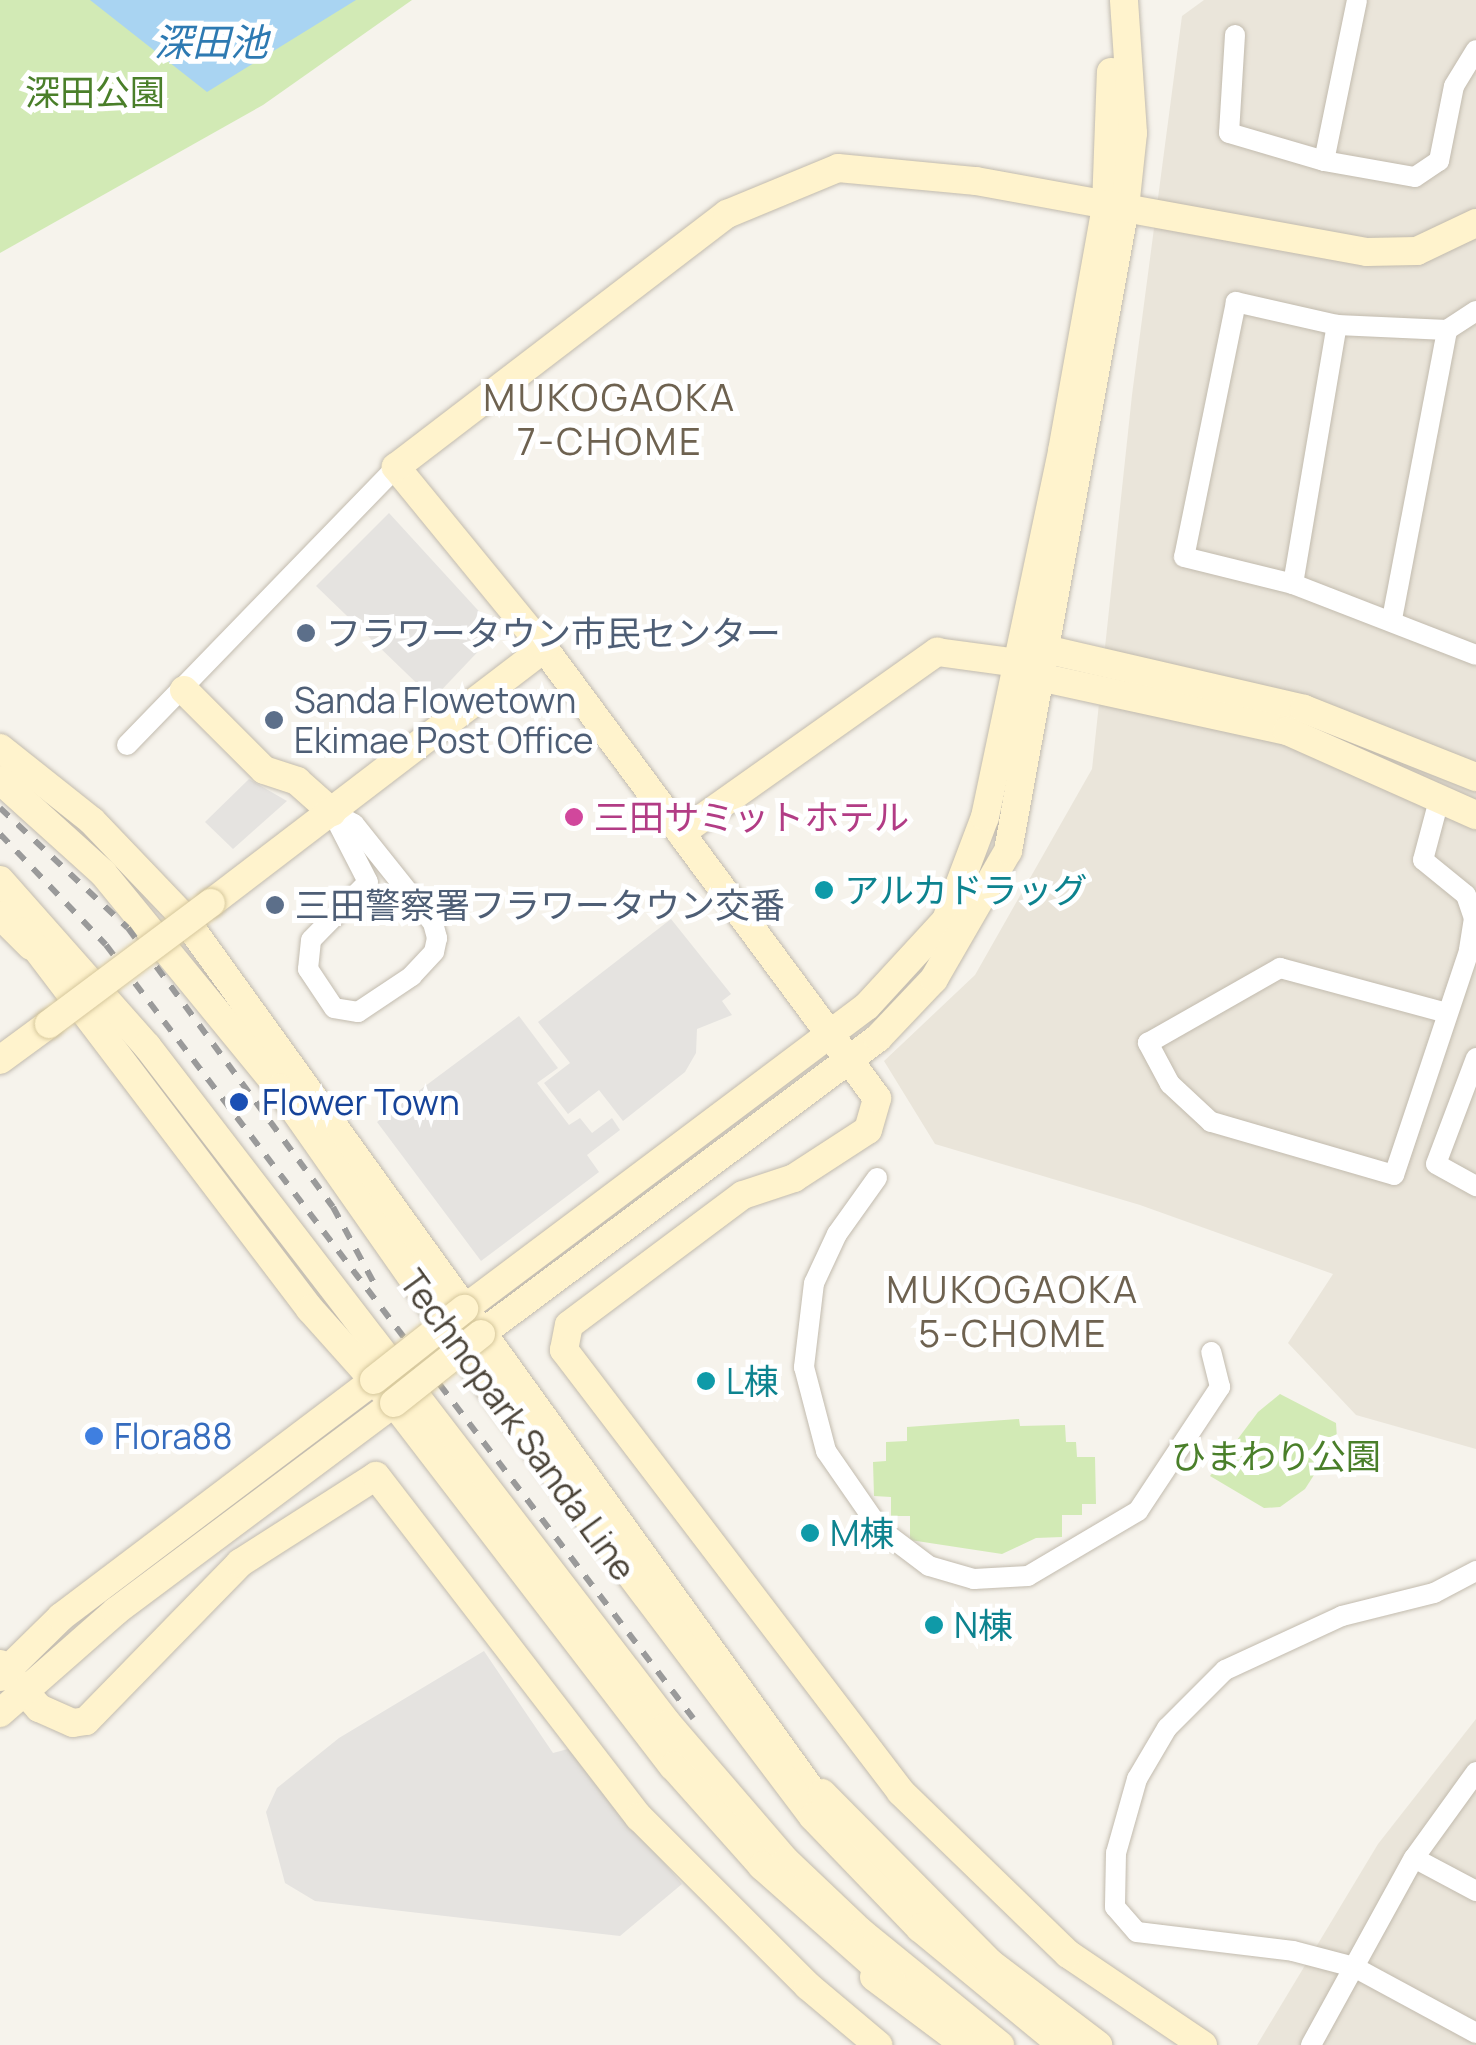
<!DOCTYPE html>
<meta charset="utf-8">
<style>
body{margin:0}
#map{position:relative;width:1476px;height:2045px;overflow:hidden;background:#f6f3ec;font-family:Manrope,"Noto Sans JP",sans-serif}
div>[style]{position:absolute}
.residential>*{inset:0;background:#eae5da}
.green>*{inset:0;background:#d2eab5}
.parking>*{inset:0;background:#e5e3e0}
.water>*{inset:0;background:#a9d4f2}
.roads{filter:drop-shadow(0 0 2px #c2bbae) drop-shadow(0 0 2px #c2bbae)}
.street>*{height:20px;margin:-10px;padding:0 10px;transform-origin:10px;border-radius:10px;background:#fff}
.secondary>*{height:28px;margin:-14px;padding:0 14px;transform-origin:14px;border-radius:14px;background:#fff3cd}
.rail>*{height:6px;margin-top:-3px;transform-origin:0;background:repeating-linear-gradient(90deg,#9a9a9a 0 12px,transparent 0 24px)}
.bridges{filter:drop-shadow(0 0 2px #d6c79b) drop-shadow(0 0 2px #d6c79b)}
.secondary-bridge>*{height:28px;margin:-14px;padding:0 14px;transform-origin:14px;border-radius:14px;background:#fff3cd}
.dots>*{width:28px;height:28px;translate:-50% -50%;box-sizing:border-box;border:5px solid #fff;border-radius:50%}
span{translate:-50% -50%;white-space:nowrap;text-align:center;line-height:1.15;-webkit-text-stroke:10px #fff;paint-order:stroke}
.park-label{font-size:35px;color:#4a7f2a}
.service-label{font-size:35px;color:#4e5e75}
.left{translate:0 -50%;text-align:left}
.hotel-label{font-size:35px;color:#b23c85}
.culture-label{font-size:35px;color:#0d838f}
.transit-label{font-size:35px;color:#164399}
.street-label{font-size:35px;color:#4b4439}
.shop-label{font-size:35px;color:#366cbe}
.water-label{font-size:38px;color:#2e7ab2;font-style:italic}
.neighbourhood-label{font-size:38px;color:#6e6250;letter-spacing:2.5px}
</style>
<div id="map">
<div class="residential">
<div style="clip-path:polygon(1204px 0,1476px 0,1476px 1449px,1356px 1415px,1288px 1343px,1333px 1274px,1140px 1205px,935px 1144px,884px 1061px,975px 975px,1092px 769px,1132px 395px,1182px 16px)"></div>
<div style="clip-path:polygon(1476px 1719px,1476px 2045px,1257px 2045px,1378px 1844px)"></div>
</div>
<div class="green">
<div style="clip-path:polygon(0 0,412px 0,263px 105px,0 253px)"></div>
<div style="clip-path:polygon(1280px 1394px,1336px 1423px,1337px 1439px,1305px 1489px,1280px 1507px,1264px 1508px,1210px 1476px,1258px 1412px)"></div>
<div style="clip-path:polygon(1019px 1419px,1020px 1426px,1065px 1425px,1066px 1442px,1076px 1442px,1077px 1457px,1095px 1457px,1096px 1504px,1082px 1504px,1082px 1515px,1062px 1515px,1062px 1537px,1036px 1538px,1002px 1554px,910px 1540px,910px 1516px,891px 1516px,891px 1497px,874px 1496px,873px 1462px,886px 1461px,886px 1442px,907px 1441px,907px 1427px)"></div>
</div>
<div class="parking">
<div style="clip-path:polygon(389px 513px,486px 619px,488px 641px,433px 699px,316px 586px)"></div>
<div style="clip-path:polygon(249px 779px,287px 801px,233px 849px,205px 822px)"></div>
<div style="clip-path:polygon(671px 919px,731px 994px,722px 1001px,732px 1015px,697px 1029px,696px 1053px,685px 1072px,623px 1121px,599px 1090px,568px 1114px,544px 1083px,570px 1063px,538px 1022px)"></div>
<div style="clip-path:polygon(519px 1016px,558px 1068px,537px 1083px,569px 1125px,580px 1118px,592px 1133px,612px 1118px,620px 1130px,587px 1155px,599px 1172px,481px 1261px,377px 1122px)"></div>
<div style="clip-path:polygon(484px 1651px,553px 1753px,568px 1749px,682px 1884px,620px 1936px,315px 1901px,285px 1883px,266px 1812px,277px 1788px,339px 1738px)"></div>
</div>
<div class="water">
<div style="clip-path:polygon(90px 0,356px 0,207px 92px)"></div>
</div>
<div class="roads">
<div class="street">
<div style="left:1235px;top:35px;width:98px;rotate:93.5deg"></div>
<div style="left:1229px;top:133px;width:99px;rotate:16.4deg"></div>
<div style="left:1324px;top:161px;width:92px;rotate:10deg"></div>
<div style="left:1415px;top:177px;width:29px;rotate:-34deg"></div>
<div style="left:1439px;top:161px;width:76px;rotate:-78.7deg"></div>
<div style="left:1454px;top:86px;width:42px;rotate:-58.6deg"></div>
<div style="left:1324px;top:161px;width:164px;rotate:-78.4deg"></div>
<div style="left:1476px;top:311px;width:35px;rotate:147deg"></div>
<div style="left:1447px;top:330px;width:110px;rotate:-177.4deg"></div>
<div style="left:1337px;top:325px;width:104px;rotate:-167.2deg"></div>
<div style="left:1236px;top:302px;width:260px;rotate:101.5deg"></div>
<div style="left:1184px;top:557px;width:112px;rotate:13.9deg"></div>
<div style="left:1293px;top:584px;width:196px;rotate:21.2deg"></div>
<div style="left:1293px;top:584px;width:263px;rotate:-80.4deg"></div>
<div style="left:1392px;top:619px;width:294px;rotate:-79.2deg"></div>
<div style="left:127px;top:745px;width:387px;rotate:-45.9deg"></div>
<div style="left:1439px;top:800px;width:62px;rotate:104.9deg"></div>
<div style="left:1423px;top:860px;width:55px;rotate:39.1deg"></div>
<div style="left:1466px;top:895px;width:24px;rotate:71deg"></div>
<div style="left:1474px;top:918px;width:33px;rotate:99deg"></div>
<div style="left:1469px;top:951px;width:236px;rotate:108.5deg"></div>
<div style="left:1394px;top:1175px;width:191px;rotate:-163.8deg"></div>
<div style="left:1211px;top:1122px;width:56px;rotate:-137.2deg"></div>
<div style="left:1170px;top:1084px;width:47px;rotate:-118.2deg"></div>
<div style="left:1148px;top:1043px;width:152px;rotate:-29.6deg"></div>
<div style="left:1280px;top:968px;width:173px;rotate:15.1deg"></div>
<div style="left:332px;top:812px;width:25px;rotate:29deg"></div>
<div style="left:354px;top:824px;width:127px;rotate:51.4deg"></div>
<div style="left:433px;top:923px;width:16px;rotate:75deg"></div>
<div style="left:437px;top:938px;width:14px;rotate:102deg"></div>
<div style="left:434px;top:952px;width:33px;rotate:133deg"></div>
<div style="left:412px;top:976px;width:65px;rotate:146.3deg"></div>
<div style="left:358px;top:1012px;width:24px;rotate:-171deg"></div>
<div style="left:334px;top:1008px;width:47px;rotate:-123.7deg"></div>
<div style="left:308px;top:969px;width:29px;rotate:-84deg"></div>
<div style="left:311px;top:940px;width:81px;rotate:-45.5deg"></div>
<div style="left:368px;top:882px;width:79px;rotate:-117.2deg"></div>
<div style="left:1476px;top:1058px;width:113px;rotate:110.7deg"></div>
<div style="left:1436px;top:1164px;width:46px;rotate:28.8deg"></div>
<div style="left:877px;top:1178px;width:69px;rotate:125.5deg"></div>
<div style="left:837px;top:1234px;width:54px;rotate:115.1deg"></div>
<div style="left:814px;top:1283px;width:85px;rotate:96.8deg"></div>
<div style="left:804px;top:1367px;width:87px;rotate:75.3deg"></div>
<div style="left:826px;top:1451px;width:95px;rotate:55.3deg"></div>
<div style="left:880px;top:1529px;width:61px;rotate:37.1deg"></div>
<div style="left:929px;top:1566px;width:47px;rotate:16.1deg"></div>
<div style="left:974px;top:1579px;width:54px;rotate:-3.2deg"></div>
<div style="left:1028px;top:1576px;width:128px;rotate:-30.6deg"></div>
<div style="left:1138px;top:1511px;width:149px;rotate:-56.5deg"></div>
<div style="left:1220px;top:1387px;width:36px;rotate:-104deg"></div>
<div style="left:1476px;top:1571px;width:47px;rotate:152.4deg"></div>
<div style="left:1434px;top:1593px;width:95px;rotate:166deg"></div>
<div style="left:1342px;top:1616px;width:129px;rotate:155.2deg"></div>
<div style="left:1225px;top:1670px;width:82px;rotate:135deg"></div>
<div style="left:1167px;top:1728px;width:59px;rotate:120.5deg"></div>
<div style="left:1137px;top:1779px;width:77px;rotate:105.8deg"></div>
<div style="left:1116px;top:1853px;width:54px;rotate:91.1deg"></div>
<div style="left:1115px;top:1907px;width:33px;rotate:49deg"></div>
<div style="left:1137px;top:1932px;width:157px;rotate:6.9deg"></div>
<div style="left:1293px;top:1951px;width:63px;rotate:14.7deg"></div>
<div style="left:1354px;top:1967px;width:139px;rotate:28.4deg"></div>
<div style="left:1414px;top:1858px;width:70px;rotate:28deg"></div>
<div style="left:1311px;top:2045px;width:213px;rotate:-61.2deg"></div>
<div style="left:1414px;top:1858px;width:106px;rotate:-54.2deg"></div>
</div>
<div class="secondary">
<div style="left:1033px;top:656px;width:17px;rotate:-21deg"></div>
<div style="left:1049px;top:650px;width:262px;rotate:13deg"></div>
<div style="left:1304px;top:709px;width:185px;rotate:21.6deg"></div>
<div style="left:184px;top:690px;width:113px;rotate:45deg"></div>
<div style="left:264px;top:770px;width:35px;rotate:18deg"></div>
<div style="left:297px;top:781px;width:47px;rotate:41.5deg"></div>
<div style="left:0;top:748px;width:117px;rotate:38.4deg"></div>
<div style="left:92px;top:821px;width:129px;rotate:46.3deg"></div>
<div style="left:181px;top:914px;width:1108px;rotate:54.26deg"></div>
<div style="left:0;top:780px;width:139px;rotate:42.1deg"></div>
<div style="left:103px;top:873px;width:278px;rotate:50.7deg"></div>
<div style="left:279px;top:1088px;width:340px;rotate:55deg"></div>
<div style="left:474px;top:1367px;width:563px;rotate:53.01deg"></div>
<div style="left:813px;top:1817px;width:154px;rotate:46.1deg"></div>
<div style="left:920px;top:1928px;width:184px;rotate:39.5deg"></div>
<div style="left:681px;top:833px;width:314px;rotate:-35.3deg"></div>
<div style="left:937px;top:652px;width:81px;rotate:7.8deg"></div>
<div style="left:1017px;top:663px;width:31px;rotate:29deg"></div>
<div style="left:1044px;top:678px;width:249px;rotate:12.3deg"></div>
<div style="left:1287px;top:731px;width:207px;rotate:24deg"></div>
<div style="left:0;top:880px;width:222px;rotate:48.5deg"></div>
<div style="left:147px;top:1046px;width:855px;rotate:52.46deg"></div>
<div style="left:668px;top:1724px;width:181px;rotate:49.3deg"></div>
<div style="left:786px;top:1861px;width:105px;rotate:43.5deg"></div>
<div style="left:862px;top:1933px;width:178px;rotate:39.1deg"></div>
<div style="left:211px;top:903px;width:419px;rotate:-37.4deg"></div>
<div style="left:0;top:915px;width:44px;rotate:45deg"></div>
<div style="left:23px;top:931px;width:475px;rotate:52.8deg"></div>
<div style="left:310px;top:1309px;width:126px;rotate:48.2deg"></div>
<div style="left:394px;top:1403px;width:458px;rotate:52.5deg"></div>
<div style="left:673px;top:1766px;width:134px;rotate:48.3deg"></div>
<div style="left:762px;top:1866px;width:174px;rotate:41.5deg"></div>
<div style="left:0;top:1060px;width:61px;rotate:-36.3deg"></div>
<div style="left:464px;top:1309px;width:504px;rotate:-36.94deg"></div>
<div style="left:867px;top:1006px;width:117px;rotate:-47.4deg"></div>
<div style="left:946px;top:920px;width:110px;rotate:-69.3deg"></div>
<div style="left:985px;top:817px;width:374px;rotate:-78.1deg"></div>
<div style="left:1062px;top:451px;width:249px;rotate:-79.8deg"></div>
<div style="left:1106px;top:206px;width:134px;rotate:-87.9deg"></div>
<div style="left:481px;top:1334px;width:495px;rotate:-36.7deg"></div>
<div style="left:878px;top:1038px;width:81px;rotate:-46.5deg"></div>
<div style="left:934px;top:979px;width:148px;rotate:-60deg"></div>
<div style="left:1008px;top:851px;width:654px;rotate:-79.69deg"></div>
<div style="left:1125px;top:208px;width:75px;rotate:-83.9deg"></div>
<div style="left:1133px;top:133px;width:133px;rotate:-93.9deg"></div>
<div style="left:0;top:1664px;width:59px;rotate:48.4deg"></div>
<div style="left:39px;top:1708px;width:37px;rotate:24deg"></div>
<div style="left:73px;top:1723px;width:13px;rotate:-9deg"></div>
<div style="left:86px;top:1721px;width:221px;rotate:-45.7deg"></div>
<div style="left:240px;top:1563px;width:161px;rotate:-32.6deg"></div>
<div style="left:376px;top:1476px;width:431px;rotate:52.4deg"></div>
<div style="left:639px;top:1817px;width:239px;rotate:45deg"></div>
<div style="left:808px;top:1986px;width:92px;rotate:40.1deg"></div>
<div style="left:0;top:1677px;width:86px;rotate:-44.5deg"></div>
<div style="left:61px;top:1617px;width:393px;rotate:-37.1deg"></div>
<div style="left:0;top:1713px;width:154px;rotate:-41.3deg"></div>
<div style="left:116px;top:1611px;width:347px;rotate:-36.8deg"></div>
<div style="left:822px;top:1793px;width:239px;rotate:45.3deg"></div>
<div style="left:990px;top:1963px;width:136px;rotate:37.2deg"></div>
<div style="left:874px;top:1977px;width:114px;rotate:36.8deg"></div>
<div style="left:1203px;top:2045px;width:163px;rotate:-146deg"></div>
<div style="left:1068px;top:1954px;width:233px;rotate:-135.9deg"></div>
<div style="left:901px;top:1792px;width:556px;rotate:-127.32deg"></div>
<div style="left:564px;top:1350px;width:25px;rotate:-79deg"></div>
<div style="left:569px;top:1325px;width:217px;rotate:-36.8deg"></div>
<div style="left:743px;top:1195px;width:54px;rotate:-18.4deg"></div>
<div style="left:794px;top:1178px;width:88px;rotate:-33deg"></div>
<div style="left:868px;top:1130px;width:33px;rotate:-74deg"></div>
<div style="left:877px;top:1098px;width:560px;rotate:-126.5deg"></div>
<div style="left:544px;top:648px;width:234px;rotate:-129.3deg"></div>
<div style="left:396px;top:467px;width:417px;rotate:-37.4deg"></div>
<div style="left:727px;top:214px;width:120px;rotate:-22.5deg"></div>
<div style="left:838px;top:168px;width:139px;rotate:5.4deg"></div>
<div style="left:976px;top:181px;width:397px;rotate:10.3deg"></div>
<div style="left:1367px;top:252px;width:50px;rotate:-1.1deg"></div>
<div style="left:1417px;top:251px;width:65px;rotate:-25.4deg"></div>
</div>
</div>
<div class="rail">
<div style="left:0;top:808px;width:175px;rotate:43.2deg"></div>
<div style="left:128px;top:928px;width:346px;rotate:53.7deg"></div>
<div style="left:333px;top:1207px;width:86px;rotate:61.7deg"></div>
<div style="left:0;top:834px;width:153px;rotate:46.3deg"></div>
<div style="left:106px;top:945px;width:971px;rotate:52.79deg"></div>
</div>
<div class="bridges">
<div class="secondary-bridge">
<div style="left:49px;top:1024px;width:202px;rotate:-36.8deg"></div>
<div style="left:374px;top:1380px;width:115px;rotate:-38.3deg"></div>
<div style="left:394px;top:1403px;width:111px;rotate:-38.4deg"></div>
</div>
</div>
<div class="dots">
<div style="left:306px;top:633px;background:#5c6f8a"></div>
<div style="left:274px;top:720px;background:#5c6f8a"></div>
<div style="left:574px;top:817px;background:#d1479c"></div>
<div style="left:824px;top:890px;background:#0f9aa8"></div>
<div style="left:275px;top:905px;background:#5c6f8a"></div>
<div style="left:239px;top:1102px;background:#1a4fb4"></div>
<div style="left:706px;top:1381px;background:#0f9aa8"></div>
<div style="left:94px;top:1436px;background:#3f7fe0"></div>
<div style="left:810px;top:1533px;background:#0f9aa8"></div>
<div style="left:934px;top:1625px;background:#0f9aa8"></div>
</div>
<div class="park-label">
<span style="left:95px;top:92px">深田公園</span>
<span style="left:1276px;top:1456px">ひまわり公園</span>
</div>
<div class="service-label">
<span class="left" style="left:326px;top:633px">フラワータウン市民センター</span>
<span class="left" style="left:294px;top:720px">Sanda Flowetown<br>Ekimae Post Office</span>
<span class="left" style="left:295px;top:905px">三田警察署フラワータウン交番</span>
</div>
<div class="hotel-label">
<span class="left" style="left:594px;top:817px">三田サミットホテル</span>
</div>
<div class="culture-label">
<span class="left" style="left:844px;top:890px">アルカドラッグ</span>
<span class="left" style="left:726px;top:1381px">L棟</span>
<span class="left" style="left:830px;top:1533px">M棟</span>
<span class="left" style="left:954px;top:1625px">N棟</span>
</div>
<div class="transit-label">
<span class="left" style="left:262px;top:1102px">Flower Town</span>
</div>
<div class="street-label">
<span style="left:518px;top:1425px;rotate:54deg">Technopark Sanda Line</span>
</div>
<div class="shop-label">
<span class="left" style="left:114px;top:1436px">Flora88</span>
</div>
<div class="water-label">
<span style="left:211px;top:42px">深田池</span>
</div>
<div class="neighbourhood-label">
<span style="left:610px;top:419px">MUKOGAOKA<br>7-CHOME</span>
<span style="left:1013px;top:1311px">MUKOGAOKA<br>5-CHOME</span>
</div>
</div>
